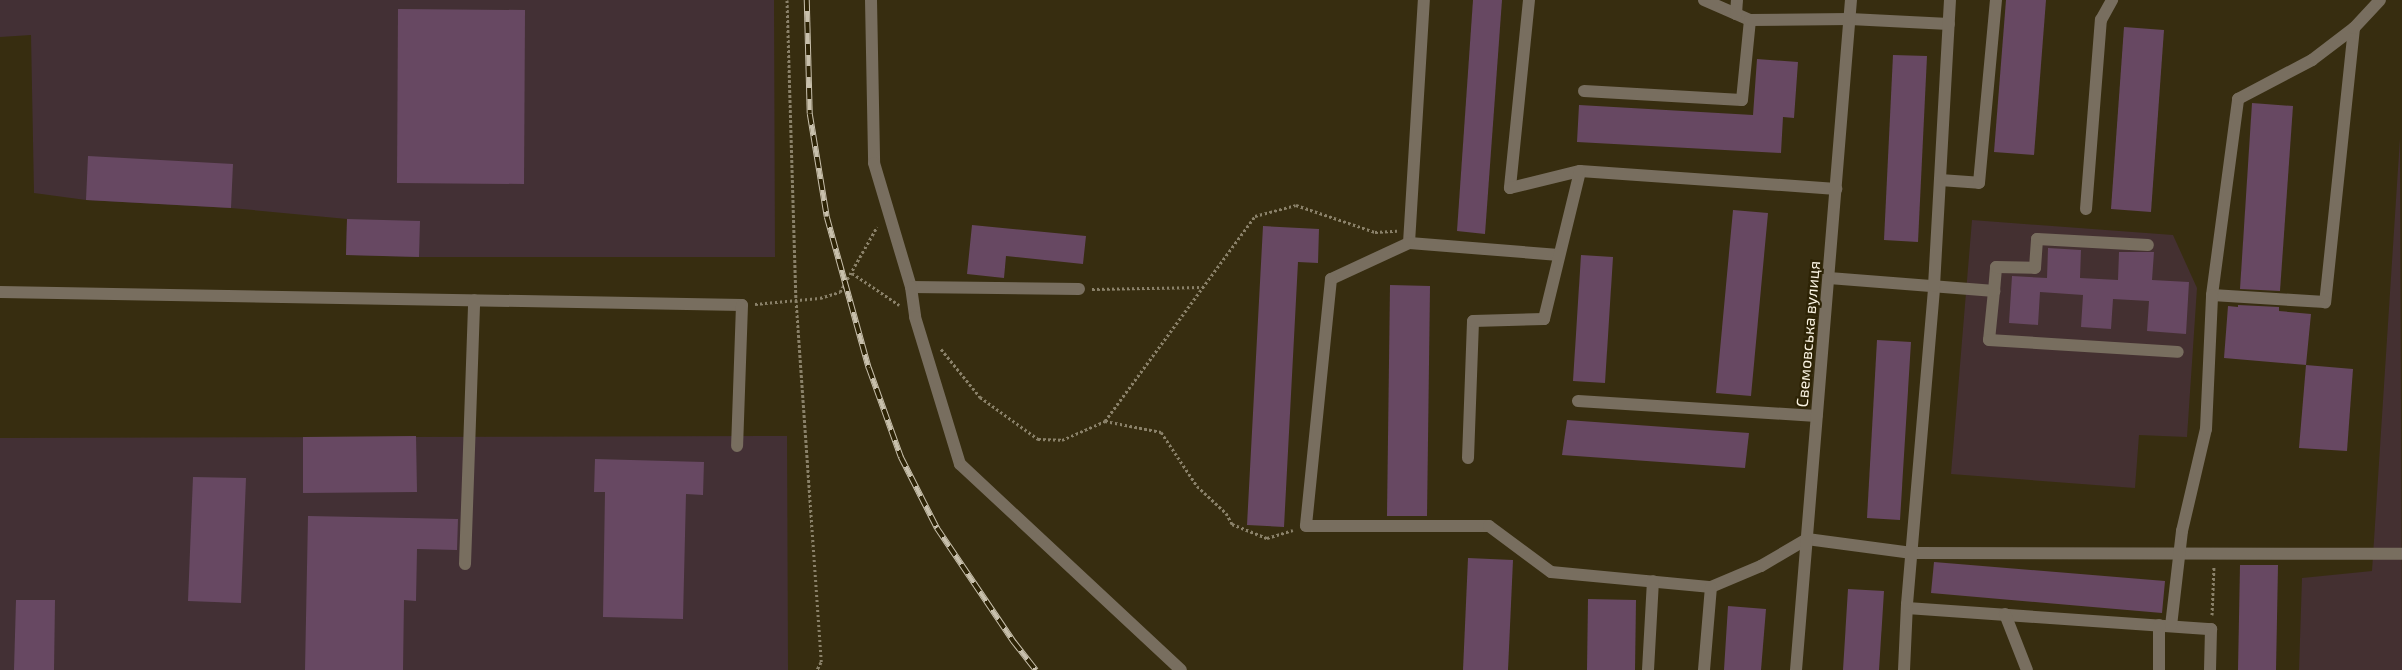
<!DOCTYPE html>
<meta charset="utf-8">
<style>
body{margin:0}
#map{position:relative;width:2402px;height:670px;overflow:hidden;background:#372d10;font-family:"Exo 2",sans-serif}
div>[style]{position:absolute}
.industrial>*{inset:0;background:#433035}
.education>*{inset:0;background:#443031}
.building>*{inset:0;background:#674862}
.path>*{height:3px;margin-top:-1.5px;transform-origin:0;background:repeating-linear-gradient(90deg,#8a8169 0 2.5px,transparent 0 5px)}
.minor>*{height:12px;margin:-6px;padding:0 6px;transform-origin:6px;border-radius:6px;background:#786e5f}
.rail>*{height:5.5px;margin-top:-2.75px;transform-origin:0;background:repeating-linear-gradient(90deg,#2d2305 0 11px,#c8c0ac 0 22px);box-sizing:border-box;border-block:1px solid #c8c0ac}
span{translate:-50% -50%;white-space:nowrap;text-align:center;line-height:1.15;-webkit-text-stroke:4.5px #2d2305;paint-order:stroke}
.street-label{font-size:16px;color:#fbf4e3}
</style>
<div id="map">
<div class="industrial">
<div style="clip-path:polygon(0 0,774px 0,775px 257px,419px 257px,346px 255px,347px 219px,231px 208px,86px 200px,34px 193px,31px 35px,0 37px)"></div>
<div style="clip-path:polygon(787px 436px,788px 670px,0 670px,0 438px)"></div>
</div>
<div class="education">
<div style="clip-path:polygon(2400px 138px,2402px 670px,2299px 670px,2302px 578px,2372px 571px)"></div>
<div style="clip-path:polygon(1972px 220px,2173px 235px,2197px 288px,2187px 437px,2139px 435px,2135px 488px,1951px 474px)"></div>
</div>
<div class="building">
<div style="clip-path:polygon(1473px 0,1502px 0,1485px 234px,1457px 231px)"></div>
<div style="clip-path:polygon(2006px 0,2046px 0,2034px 155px,1994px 152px)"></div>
<div style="clip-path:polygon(398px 9px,525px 10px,524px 184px,397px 183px)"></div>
<div style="clip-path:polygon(2124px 27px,2164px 30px,2151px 212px,2111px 209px)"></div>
<div style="clip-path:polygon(1893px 55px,1927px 56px,1918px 242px,1884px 240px)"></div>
<div style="clip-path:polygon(1757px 59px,1798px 62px,1794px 118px,1783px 117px,1781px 153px,1577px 142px,1579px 105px,1753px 115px)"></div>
<div style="clip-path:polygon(2252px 103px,2293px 106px,2280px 291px,2240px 289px)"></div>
<div style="clip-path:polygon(88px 156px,233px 164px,231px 208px,86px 200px)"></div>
<div style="clip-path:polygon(1733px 210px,1768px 213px,1751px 396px,1716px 393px)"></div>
<div style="clip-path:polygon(347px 219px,420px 221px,419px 257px,346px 255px)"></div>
<div style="clip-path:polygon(972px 225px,1086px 236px,1083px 264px,1006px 256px,1004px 278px,967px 274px)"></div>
<div style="clip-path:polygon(1263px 226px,1319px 229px,1318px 263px,1298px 262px,1284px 527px,1247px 525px)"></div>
<div style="clip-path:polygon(2048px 248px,2081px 250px,2080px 278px,2118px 280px,2119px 252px,2154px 252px,2152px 280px,2189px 282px,2186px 334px,2147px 331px,2149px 301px,2113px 299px,2111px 329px,2081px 327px,2083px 295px,2040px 292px,2038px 325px,2009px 323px,2012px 276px,2047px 278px)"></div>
<div style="clip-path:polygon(1581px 255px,1613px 257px,1605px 383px,1573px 381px)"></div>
<div style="clip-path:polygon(1390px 285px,1430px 286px,1427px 516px,1387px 516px)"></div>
<div style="clip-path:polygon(2238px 305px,2279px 307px,2279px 311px,2311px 314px,2306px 365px,2224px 358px,2228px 306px,2238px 307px)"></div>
<div style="clip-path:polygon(1877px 340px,1911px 342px,1900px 520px,1867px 518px)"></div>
<div style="clip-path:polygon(2306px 365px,2353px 369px,2347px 451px,2299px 448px)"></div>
<div style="clip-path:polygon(1567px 420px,1749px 433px,1745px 468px,1562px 455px)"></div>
<div style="clip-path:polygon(416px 436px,417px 492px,303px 493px,303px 437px)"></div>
<div style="clip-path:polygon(595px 459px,704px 462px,703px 495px,686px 494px,683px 619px,603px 617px,605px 492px,594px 492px)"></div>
<div style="clip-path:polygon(193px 477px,246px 478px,241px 603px,188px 601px)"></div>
<div style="clip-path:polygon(308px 516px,458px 519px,457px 550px,417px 549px,416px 601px,404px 600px,403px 670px,305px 670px)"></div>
<div style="clip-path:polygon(1468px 558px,1513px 560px,1508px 670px,1463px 670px)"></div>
<div style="clip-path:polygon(1934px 562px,2165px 581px,2162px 613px,1931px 593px)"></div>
<div style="clip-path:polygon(2240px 565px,2278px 565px,2276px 670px,2238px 670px)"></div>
<div style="clip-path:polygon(1848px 589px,1884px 591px,1879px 670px,1843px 670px)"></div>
<div style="clip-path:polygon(1588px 599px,1636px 600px,1635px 670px,1587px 670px)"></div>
<div style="clip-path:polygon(16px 600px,55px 600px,54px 670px,14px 670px)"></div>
<div style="clip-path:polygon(1728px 606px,1766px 609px,1761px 670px,1724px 670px)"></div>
</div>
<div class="path">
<div style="left:787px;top:0;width:300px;rotate:88.3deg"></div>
<div style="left:796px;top:300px;width:363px;rotate:86deg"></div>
<div style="left:821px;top:662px;width:9px;rotate:117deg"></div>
<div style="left:852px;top:273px;width:57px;rotate:34.2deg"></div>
<div style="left:1092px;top:289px;width:111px;rotate:-1deg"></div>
<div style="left:755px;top:304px;width:65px;rotate:-5.3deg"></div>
<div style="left:820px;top:298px;width:21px;rotate:-17deg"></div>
<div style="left:840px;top:292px;width:75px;rotate:-60.4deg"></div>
<div style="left:941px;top:349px;width:62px;rotate:50.9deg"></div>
<div style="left:980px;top:397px;width:72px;rotate:35.9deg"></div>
<div style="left:1038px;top:439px;width:24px;rotate:2deg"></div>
<div style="left:1062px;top:440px;width:47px;rotate:-23.8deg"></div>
<div style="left:1105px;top:421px;width:254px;rotate:-53.8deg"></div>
<div style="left:1255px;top:216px;width:42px;rotate:-15deg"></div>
<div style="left:1296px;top:205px;width:83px;rotate:18.9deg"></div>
<div style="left:1375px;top:232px;width:22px;rotate:-3deg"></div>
<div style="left:1105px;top:421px;width:57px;rotate:11.1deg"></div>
<div style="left:1161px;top:432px;width:65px;rotate:56.3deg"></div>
<div style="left:1197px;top:486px;width:40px;rotate:43deg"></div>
<div style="left:1226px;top:513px;width:13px;rotate:61deg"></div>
<div style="left:1232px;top:524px;width:38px;rotate:22deg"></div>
<div style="left:1267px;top:538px;width:27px;rotate:-17deg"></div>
<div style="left:2212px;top:615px;width:49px;rotate:-87.7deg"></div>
</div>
<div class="minor">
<div style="left:871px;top:0;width:163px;rotate:88.9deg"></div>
<div style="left:874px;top:163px;width:129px;rotate:73.4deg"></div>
<div style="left:1529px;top:0;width:189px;rotate:95.8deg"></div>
<div style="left:1510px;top:188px;width:72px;rotate:-13.7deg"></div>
<div style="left:1580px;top:171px;width:257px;rotate:4deg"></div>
<div style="left:1704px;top:0;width:50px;rotate:23.5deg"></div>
<div style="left:1736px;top:14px;width:14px;rotate:-86deg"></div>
<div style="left:2354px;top:28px;width:276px;rotate:96deg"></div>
<div style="left:2325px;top:302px;width:113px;rotate:-176.5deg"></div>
<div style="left:2212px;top:295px;width:198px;rotate:-82.4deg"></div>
<div style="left:2238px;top:99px;width:84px;rotate:-27.8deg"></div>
<div style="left:2312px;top:60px;width:53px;rotate:-37.3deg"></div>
<div style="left:2354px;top:28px;width:38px;rotate:-47deg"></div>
<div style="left:1584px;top:91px;width:158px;rotate:3.3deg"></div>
<div style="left:1742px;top:100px;width:80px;rotate:-84.3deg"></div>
<div style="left:1750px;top:20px;width:100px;rotate:-0.6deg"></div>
<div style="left:1850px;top:19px;width:99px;rotate:2.9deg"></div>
<div style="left:1940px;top:180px;width:39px;rotate:4deg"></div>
<div style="left:1979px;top:183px;width:184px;rotate:-84.7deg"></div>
<div style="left:2086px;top:209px;width:190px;rotate:-85.5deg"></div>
<div style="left:2101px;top:20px;width:23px;rotate:-61deg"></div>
<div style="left:1409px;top:243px;width:243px;rotate:-86.5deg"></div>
<div style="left:1559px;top:255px;width:150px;rotate:-175.4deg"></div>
<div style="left:1409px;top:243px;width:86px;rotate:155.2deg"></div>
<div style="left:1331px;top:279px;width:248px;rotate:95.8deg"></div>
<div style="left:1306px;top:526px;width:183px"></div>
<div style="left:1489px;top:526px;width:77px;rotate:36.6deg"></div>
<div style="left:1551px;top:572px;width:161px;rotate:5.4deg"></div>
<div style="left:1711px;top:587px;width:54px;rotate:-22.8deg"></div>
<div style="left:1761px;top:566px;width:53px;rotate:-30.4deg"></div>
<div style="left:1807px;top:539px;width:106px;rotate:7.6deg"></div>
<div style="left:1912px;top:553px;width:490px;rotate:0.1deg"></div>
<div style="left:1829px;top:278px;width:166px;rotate:4.5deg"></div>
<div style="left:1994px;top:291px;width:49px;rotate:95.8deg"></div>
<div style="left:1989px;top:340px;width:189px;rotate:3.6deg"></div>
<div style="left:1079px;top:289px;width:168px;rotate:-179.3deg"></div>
<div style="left:911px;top:287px;width:30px;rotate:82deg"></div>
<div style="left:915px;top:317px;width:154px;rotate:73deg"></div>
<div style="left:960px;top:464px;width:302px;rotate:43deg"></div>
<div style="left:1994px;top:291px;width:24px;rotate:-85deg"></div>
<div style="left:1996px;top:267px;width:39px;rotate:1deg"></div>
<div style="left:2035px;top:268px;width:29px;rotate:-86deg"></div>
<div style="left:2037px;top:239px;width:111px;rotate:3.1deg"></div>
<div style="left:0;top:292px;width:742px;rotate:1deg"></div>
<div style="left:742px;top:305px;width:141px;rotate:92deg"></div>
<div style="left:1578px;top:401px;width:239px;rotate:3.6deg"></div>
<div style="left:1468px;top:458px;width:137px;rotate:-87.9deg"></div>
<div style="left:1473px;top:321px;width:71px;rotate:-1.6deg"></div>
<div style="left:1544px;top:319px;width:152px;rotate:-76.3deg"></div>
<div style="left:465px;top:564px;width:264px;rotate:-88deg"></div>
<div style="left:1907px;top:608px;width:305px;rotate:4deg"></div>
<div style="left:2211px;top:629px;width:41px;rotate:91.4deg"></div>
<div style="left:2005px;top:614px;width:60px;rotate:68.6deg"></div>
<div style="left:2171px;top:626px;width:96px;rotate:-83.4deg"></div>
<div style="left:2182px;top:531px;width:105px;rotate:-76.8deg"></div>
<div style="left:2206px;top:429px;width:134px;rotate:-87.4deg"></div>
<div style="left:1648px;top:670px;width:89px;rotate:-86.8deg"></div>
<div style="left:1704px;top:670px;width:83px;rotate:-85.2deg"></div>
<div style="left:1796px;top:670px;width:672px;rotate:-85.31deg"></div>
<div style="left:1904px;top:670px;width:66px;rotate:-87.4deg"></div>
<div style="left:1907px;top:604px;width:319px;rotate:-85.1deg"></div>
<div style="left:1934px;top:286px;width:286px;rotate:-86.8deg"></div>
<div style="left:2159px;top:670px;width:45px;rotate:-90deg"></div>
</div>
<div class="rail">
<div style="left:807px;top:0;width:114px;rotate:88.5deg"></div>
<div style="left:810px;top:114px;width:104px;rotate:80.6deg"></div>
<div style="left:827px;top:217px;width:157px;rotate:74.5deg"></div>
<div style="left:869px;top:368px;width:95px;rotate:70.2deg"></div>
<div style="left:901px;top:457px;width:80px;rotate:63.1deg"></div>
<div style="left:937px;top:528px;width:138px;rotate:56deg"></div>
<div style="left:1014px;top:642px;width:36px;rotate:52deg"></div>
</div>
<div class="street-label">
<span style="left:1808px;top:334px;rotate:-85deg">Свемовська вулиця</span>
</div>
</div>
